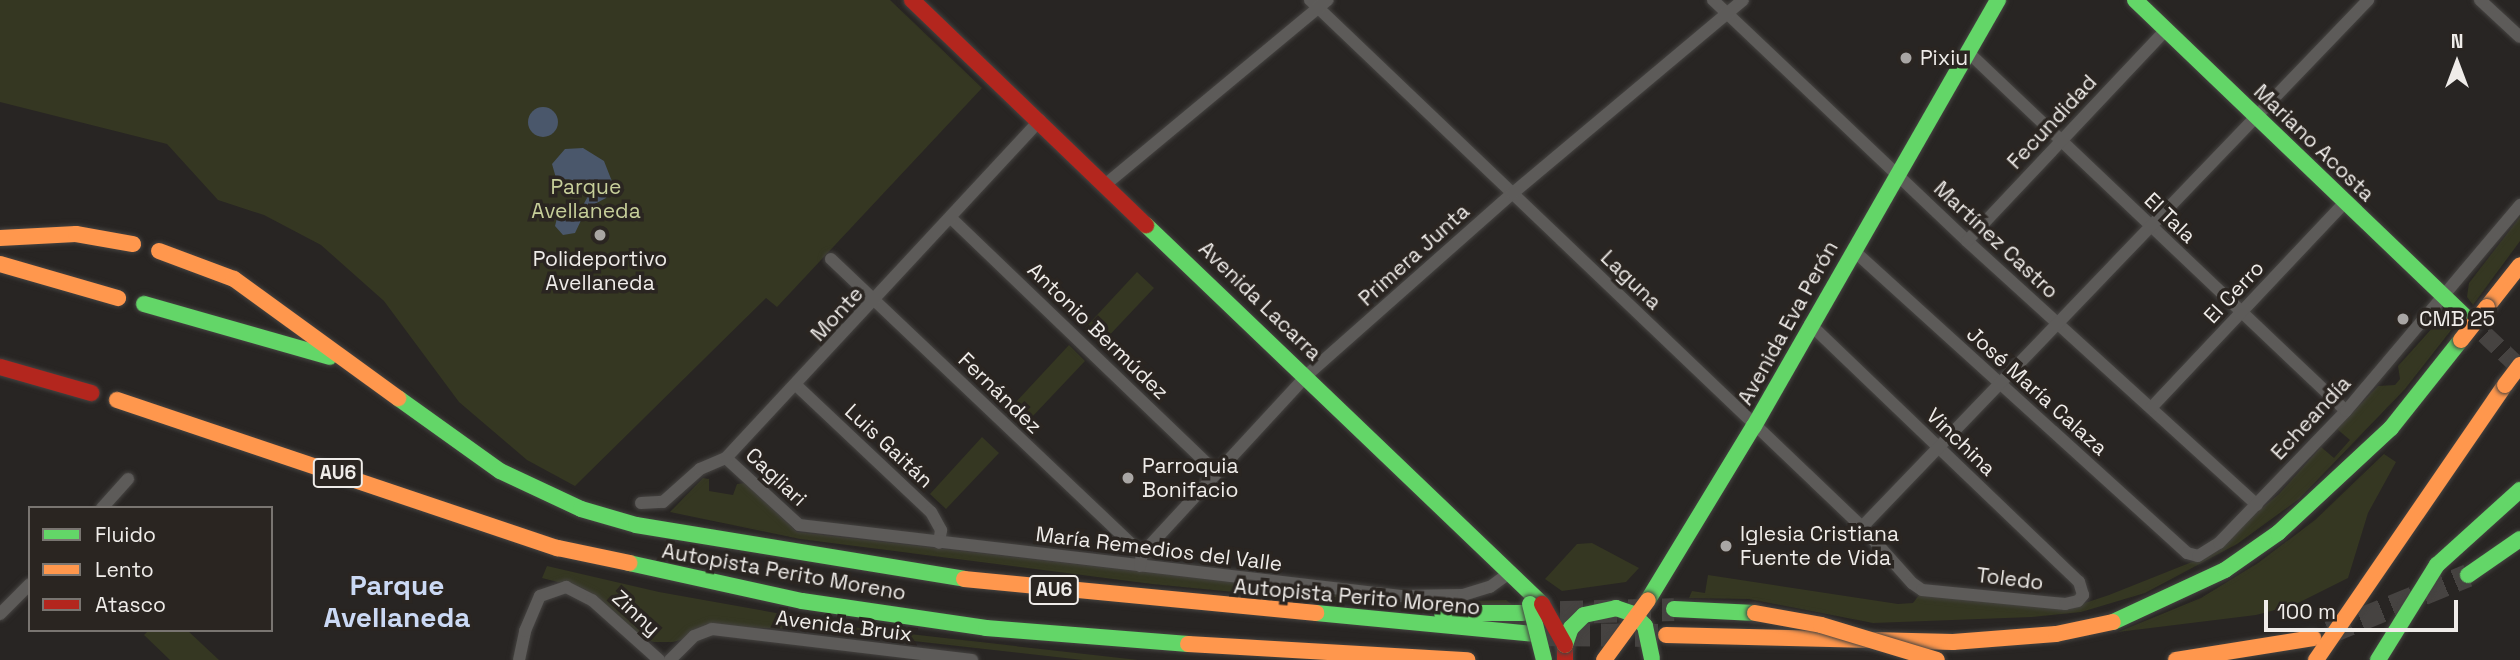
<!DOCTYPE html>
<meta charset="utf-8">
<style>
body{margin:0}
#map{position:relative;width:2520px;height:660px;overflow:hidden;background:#282523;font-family:"Space Grotesk",sans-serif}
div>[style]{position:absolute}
.green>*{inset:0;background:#353722}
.water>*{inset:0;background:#4a576b}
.round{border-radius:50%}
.secondary-tunnel>*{height:18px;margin-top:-9px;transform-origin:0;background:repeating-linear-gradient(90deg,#464341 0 18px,transparent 0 27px)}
.highway-tunnel>*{height:23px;margin-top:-11.5px;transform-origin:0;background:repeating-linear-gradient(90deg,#464341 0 23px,transparent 0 34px)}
.roads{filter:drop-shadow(0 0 2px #454341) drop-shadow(0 0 2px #454341)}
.street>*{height:12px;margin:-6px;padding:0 6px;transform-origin:6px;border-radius:6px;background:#5d5b59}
.fast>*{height:16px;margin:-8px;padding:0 8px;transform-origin:8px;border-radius:8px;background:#63d668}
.slow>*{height:16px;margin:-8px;padding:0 8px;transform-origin:8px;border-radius:8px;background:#ff974d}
.jam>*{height:16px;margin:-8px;padding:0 8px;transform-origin:8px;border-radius:8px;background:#b3261e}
.bridges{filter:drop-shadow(0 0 2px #454341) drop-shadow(0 0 2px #454341)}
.fast-bridge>*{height:16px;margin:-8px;padding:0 8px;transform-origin:8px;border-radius:8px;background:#63d668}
.slow-bridge>*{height:16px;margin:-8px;padding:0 8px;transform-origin:8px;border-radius:8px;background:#ff974d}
.jam-bridge>*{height:16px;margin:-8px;padding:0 8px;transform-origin:8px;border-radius:8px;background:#b3261e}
.dots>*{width:19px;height:19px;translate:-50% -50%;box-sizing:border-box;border:4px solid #2a2521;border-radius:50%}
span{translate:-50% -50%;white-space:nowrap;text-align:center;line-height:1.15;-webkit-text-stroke:7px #2a2521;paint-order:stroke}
.shield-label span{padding:2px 5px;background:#2a2521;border:2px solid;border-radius:5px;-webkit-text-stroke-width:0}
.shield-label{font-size:19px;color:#efece9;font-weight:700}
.poi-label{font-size:21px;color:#efece9}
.left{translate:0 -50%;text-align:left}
.street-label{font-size:21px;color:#efece9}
.park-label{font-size:21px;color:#c7cf9a}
.district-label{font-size:28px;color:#cbd9f4;font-weight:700}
.legend{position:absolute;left:28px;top:506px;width:245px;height:126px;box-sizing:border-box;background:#2a2521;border:2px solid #797571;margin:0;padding:9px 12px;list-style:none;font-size:21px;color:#efece9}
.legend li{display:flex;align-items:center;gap:14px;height:35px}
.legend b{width:35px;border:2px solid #797571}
.north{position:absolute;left:2422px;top:28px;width:70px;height:70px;-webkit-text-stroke:5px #2a2521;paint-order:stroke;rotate:0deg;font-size:19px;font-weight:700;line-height:28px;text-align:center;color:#efece9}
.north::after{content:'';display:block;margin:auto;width:24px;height:32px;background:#efece9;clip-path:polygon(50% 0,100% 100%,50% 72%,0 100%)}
.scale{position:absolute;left:2264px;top:600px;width:194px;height:32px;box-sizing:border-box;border:4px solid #efece9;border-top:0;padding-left:9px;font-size:21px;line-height:24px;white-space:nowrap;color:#efece9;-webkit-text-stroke:5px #2a2521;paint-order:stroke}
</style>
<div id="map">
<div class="green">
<div style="clip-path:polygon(0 0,890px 0,982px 88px,777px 307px,766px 298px,575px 486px,527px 460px,459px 402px,384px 301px,321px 245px,264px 215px,218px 200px,167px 144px,0 102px)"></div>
<div style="clip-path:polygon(2520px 217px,2520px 241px,2473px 305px,2467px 297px,2469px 283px)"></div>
<div style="clip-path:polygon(1137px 272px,1154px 288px,1102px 343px,1085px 328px)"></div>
<div style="clip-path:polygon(2435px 325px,2452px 329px,2405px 389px,2299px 499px,2237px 544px,2145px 593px,2081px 612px,2032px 617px,1873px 623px,1749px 599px,1689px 598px,1692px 591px,1705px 593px,1708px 575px,1898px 604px,1913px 603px,1919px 595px,2076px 606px,2109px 595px,2202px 558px,2279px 494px,2321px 447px,2334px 458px,2350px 440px,2337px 429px,2378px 386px,2395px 385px,2400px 379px,2398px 366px)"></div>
<div style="clip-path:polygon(1069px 345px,1085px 361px,1032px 417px,1016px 402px)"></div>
<div style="clip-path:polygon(982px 437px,999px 453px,946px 509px,930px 494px)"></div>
<div style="clip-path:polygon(2384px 454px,2396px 462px,2368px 513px,2348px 578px,2294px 605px,2256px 615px,2118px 632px,2201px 598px,2258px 563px,2315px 520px)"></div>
<div style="clip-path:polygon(703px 478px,709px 479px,709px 491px,733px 495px,737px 484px,745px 483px,797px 532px,1361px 597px,1438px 602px,1506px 600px,1514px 606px,1305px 599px,1152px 584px,800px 539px,670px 512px)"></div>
<div style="clip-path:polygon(1592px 543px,1639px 568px,1626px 582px,1562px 591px,1545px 579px,1577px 544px)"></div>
<div style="clip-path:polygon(547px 566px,659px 592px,865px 629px,1138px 660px,1083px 660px,807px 629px,726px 627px,673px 642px,654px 642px,637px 638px,585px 589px,542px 578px)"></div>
<div style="clip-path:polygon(149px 630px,187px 630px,219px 660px,170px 660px,144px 635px)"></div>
</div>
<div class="water">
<div class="round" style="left:528px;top:107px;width:30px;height:30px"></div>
<div style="clip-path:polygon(583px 148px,604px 161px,613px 184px,606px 198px,587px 208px,575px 233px,563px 235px,555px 226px,557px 218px,581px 209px,587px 198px,580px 181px,556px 178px,552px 164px,565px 149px)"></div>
</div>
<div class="secondary-tunnel">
<div style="left:2465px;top:316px;width:76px;rotate:43.4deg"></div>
</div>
<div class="highway-tunnel">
<div style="left:1526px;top:613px;width:148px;rotate:-1.5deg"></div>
<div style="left:2329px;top:632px;width:150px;rotate:-22.3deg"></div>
<div style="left:1533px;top:634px;width:133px;rotate:0.4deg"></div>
</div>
<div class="roads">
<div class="street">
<div style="left:1310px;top:0;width:763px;rotate:43.67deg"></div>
<div style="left:1862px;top:527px;width:75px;rotate:48.2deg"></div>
<div style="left:1912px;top:583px;width:12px;rotate:35deg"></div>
<div style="left:1922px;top:590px;width:144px;rotate:5.6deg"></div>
<div style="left:2065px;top:604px;width:13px;rotate:-13deg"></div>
<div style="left:2078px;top:601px;width:8px;rotate:-50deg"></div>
<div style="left:2083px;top:595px;width:14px;rotate:-107deg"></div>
<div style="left:2079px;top:582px;width:373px;rotate:-136.2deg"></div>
<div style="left:1713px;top:0;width:350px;rotate:43.5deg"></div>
<div style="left:1967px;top:241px;width:392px;rotate:42.3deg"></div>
<div style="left:2480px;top:0;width:54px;rotate:42.8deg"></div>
<div style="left:1968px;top:52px;width:521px;rotate:43.52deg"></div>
<div style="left:1106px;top:184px;width:288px;rotate:-39.7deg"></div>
<div style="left:952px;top:219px;width:366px;rotate:43.8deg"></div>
<div style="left:1967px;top:241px;width:290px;rotate:-46.7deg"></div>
<div style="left:1853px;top:250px;width:451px;rotate:42.2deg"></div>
<div style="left:2187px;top:553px;width:11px;rotate:15deg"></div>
<div style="left:2198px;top:556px;width:25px;rotate:-32deg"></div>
<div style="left:2219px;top:543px;width:183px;rotate:-46.1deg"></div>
<div style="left:2346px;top:411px;width:270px;rotate:-49.8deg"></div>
<div style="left:831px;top:259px;width:429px;rotate:43.5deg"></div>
<div style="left:796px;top:385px;width:185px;rotate:43.3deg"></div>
<div style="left:931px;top:512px;width:21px;rotate:61deg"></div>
<div style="left:941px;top:530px;width:13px;rotate:99deg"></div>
<div style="left:2151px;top:408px;width:283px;rotate:-46.7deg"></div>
<div style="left:726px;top:458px;width:99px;rotate:42.5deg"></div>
<div style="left:799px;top:525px;width:606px;rotate:6.73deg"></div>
<div style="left:1401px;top:596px;width:62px;rotate:-0.9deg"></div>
<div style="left:1463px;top:595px;width:28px;rotate:-17deg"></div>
<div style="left:1490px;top:587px;width:24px;rotate:-36deg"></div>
<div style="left:641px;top:503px;width:22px;rotate:-3deg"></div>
<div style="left:663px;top:502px;width:50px;rotate:-41.7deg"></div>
<div style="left:700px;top:469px;width:28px;rotate:-23deg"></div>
<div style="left:726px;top:458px;width:461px;rotate:-47.1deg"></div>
<div style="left:102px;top:508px;width:39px;rotate:-48deg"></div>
<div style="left:1862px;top:527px;width:731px;rotate:-46.16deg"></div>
<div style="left:1140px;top:566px;width:12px;rotate:-81deg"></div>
<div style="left:1142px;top:554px;width:243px;rotate:-47.3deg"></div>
<div style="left:1307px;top:375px;width:275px;rotate:-41.5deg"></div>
<div style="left:1513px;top:193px;width:300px;rotate:-40deg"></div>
<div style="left:0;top:614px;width:42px;rotate:-45deg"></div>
<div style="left:519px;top:660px;width:30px;rotate:-78deg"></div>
<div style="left:525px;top:631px;width:38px;rotate:-67deg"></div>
<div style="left:540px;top:596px;width:28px;rotate:-19deg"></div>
<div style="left:566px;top:587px;width:29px;rotate:27deg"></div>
<div style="left:592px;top:600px;width:90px;rotate:41.8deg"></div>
<div style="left:670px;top:660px;width:34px;rotate:-45deg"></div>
<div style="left:694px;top:636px;width:19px;rotate:-21deg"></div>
<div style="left:712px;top:629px;width:262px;rotate:6.8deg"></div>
</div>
<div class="fast">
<div style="left:2135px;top:0;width:457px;rotate:43.8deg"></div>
<div style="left:1146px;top:225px;width:548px;rotate:43.74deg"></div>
<div style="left:144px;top:304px;width:193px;rotate:15.9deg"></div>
<div style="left:398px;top:398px;width:125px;rotate:35.6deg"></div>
<div style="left:500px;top:471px;width:89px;rotate:25.1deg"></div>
<div style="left:581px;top:509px;width:57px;rotate:16.2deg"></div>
<div style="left:636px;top:525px;width:332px;rotate:9.3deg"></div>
<div style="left:629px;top:563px;width:177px;rotate:12.4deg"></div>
<div style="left:802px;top:601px;width:186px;rotate:8.3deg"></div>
<div style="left:986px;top:628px;width:203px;rotate:4.5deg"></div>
<div style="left:2468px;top:575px;width:63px;rotate:-34.7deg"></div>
<div style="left:1648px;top:600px;width:204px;rotate:-58.7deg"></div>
<div style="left:1754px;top:426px;width:491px;rotate:-60.2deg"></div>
<div style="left:1674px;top:609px;width:81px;rotate:2.8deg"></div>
<div style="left:1316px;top:613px;width:218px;rotate:5.5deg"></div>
<div style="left:1442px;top:613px;width:81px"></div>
<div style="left:2113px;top:622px;width:123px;rotate:-24.9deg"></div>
<div style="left:2225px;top:570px;width:65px;rotate:-34.9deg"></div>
<div style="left:2278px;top:533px;width:154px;rotate:-42.9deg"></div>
<div style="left:2391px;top:428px;width:112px;rotate:-51.5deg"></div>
<div style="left:2378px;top:660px;width:112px;rotate:-58.2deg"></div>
<div style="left:2437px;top:565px;width:112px;rotate:-42.1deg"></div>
</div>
<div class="slow">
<div style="left:0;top:238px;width:76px;rotate:-3deg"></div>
<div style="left:76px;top:234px;width:58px;rotate:10deg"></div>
<div style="left:159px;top:251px;width:80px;rotate:20.5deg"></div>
<div style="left:234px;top:279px;width:203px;rotate:36deg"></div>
<div style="left:0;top:264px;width:123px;rotate:16.1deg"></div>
<div style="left:2487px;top:307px;width:53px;rotate:-51.8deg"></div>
<div style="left:117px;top:400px;width:465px;rotate:18.6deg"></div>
<div style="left:558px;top:548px;width:73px;rotate:11.9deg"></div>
<div style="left:964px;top:579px;width:354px;rotate:5.5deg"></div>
<div style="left:1666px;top:635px;width:287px;rotate:1.4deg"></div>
<div style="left:1953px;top:642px;width:103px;rotate:-4.4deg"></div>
<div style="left:2056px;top:634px;width:58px;rotate:-11.9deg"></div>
<div style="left:1188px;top:644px;width:280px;rotate:3.3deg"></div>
<div style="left:2176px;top:660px;width:139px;rotate:-9.1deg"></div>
<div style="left:2316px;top:660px;width:334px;rotate:-55.5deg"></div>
</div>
<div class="jam">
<div style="left:912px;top:0;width:325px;rotate:43.9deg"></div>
<div style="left:0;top:367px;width:95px;rotate:15.9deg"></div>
<div style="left:1565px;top:645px;width:15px;rotate:90deg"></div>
</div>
</div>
<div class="bridges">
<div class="fast-bridge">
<div style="left:1530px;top:604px;width:58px;rotate:76deg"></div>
<div style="left:1565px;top:645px;width:18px;rotate:-71deg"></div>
<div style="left:1571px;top:628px;width:18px;rotate:-45deg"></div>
<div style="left:1584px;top:615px;width:33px;rotate:-12deg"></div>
<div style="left:1616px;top:608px;width:18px;rotate:19deg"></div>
<div style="left:1633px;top:614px;width:17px;rotate:45deg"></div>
<div style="left:1645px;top:626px;width:33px;rotate:78deg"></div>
</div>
<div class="slow-bridge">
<div style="left:2461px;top:340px;width:42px;rotate:-51.8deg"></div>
<div style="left:2505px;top:385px;width:25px;rotate:-53deg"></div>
<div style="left:1755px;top:613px;width:67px;rotate:10.3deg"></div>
<div style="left:1821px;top:625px;width:121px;rotate:16.8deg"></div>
<div style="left:1604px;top:660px;width:74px;rotate:-53.7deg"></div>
</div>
<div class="jam-bridge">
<div style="left:1542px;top:604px;width:47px;rotate:60.7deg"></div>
</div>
</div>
<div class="dots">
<div style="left:1906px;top:58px;background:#a9a6a4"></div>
<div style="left:600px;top:235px;background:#a9a6a4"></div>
<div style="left:2403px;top:319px;background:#a9a6a4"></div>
<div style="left:1128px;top:478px;background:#a9a6a4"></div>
<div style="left:1726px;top:546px;background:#a9a6a4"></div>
</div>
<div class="shield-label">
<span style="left:338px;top:473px">AU6</span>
<span style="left:1054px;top:590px">AU6</span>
</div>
<div class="poi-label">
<span class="left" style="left:1920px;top:58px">Pixiu</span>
<span style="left:600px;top:271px">Polideportivo<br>Avellaneda</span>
<span class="left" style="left:2419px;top:319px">CMB 25</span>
<span class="left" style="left:1142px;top:478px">Parroquia<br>Bonifacio</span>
<span class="left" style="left:1740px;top:546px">Iglesia Cristiana<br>Fuente de Vida</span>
</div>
<div class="street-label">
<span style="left:2052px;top:122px;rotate:-47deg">Fecundidad</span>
<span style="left:2314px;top:143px;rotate:44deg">Mariano Acosta</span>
<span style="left:2170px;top:218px;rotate:44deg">El Tala</span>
<span style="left:1996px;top:240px;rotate:43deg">Martínez Castro</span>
<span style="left:1414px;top:255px;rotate:-42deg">Primera Junta</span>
<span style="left:1631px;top:280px;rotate:44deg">Laguna</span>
<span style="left:2234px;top:292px;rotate:-47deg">El Cerro</span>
<span style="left:1260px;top:301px;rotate:44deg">Avenida Lacarra</span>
<span style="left:837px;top:314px;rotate:-47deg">Monte</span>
<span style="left:1788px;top:323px;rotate:-61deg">Avenida Eva Perón</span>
<span style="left:1098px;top:331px;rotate:44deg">Antonio Bermúdez</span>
<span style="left:2037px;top:391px;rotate:42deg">José María Calaza</span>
<span style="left:1000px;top:393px;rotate:44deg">Fernández</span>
<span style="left:2311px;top:418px;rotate:-47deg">Echeandía</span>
<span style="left:1961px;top:442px;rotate:44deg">Vinchina</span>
<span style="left:889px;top:446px;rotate:43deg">Luis Gaitán</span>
<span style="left:776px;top:477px;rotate:43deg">Cagliari</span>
<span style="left:1159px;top:549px;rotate:7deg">María Remedios del Valle</span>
<span style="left:784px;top:572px;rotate:10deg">Autopista Perito Moreno</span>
<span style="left:2010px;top:579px;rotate:7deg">Toledo</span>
<span style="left:1357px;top:597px;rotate:5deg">Autopista Perito Moreno</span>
<span style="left:636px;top:613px;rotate:42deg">Zinny</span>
<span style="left:844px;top:626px;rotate:7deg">Avenida Bruix</span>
</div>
<div class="park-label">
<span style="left:586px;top:199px">Parque<br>Avellaneda</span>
</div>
<div class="district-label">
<span style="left:397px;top:601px">Parque<br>Avellaneda</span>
</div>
<ul class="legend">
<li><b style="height:9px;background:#63d668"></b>Fluido</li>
<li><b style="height:9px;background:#ff974d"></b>Lento</li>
<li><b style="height:9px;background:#b3261e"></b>Atasco</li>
</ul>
<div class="north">N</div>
<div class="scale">100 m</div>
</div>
